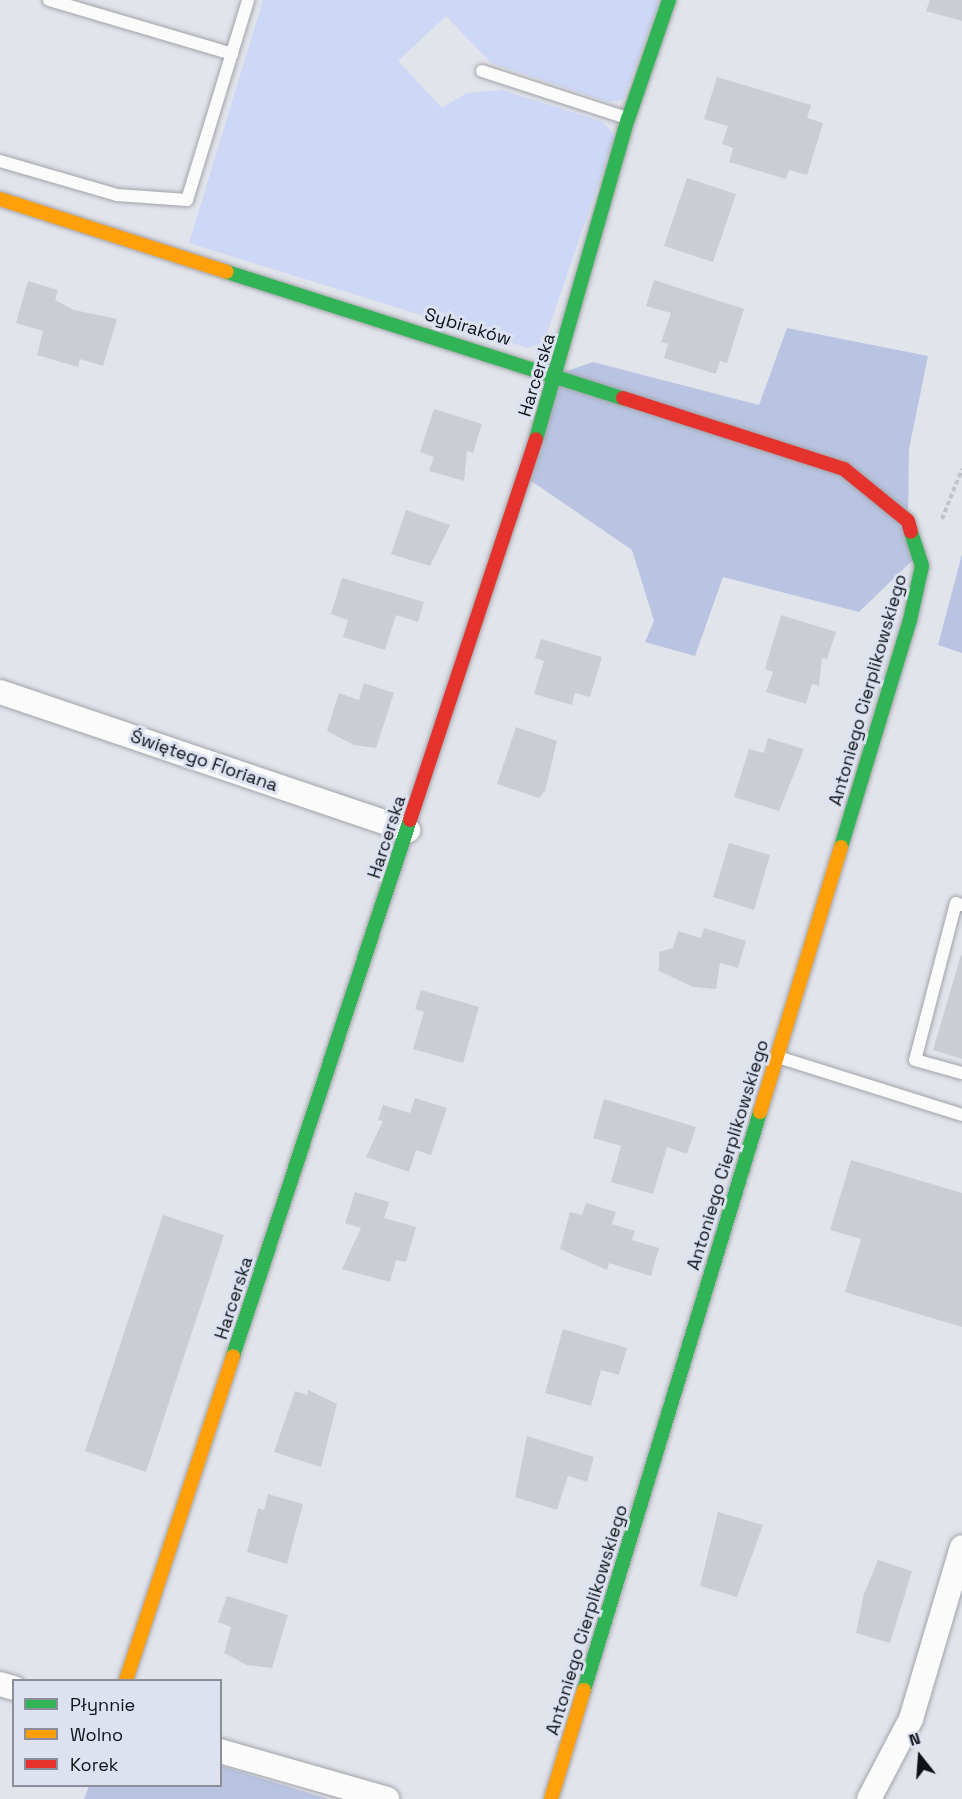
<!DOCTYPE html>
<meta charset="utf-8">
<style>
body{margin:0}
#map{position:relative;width:962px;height:1799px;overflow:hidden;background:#e2e4ec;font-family:"Space Grotesk",sans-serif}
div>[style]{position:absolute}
.green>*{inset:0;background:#cdd7f6}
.forest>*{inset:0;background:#b9c4e2}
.building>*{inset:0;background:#cbcdd4}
.path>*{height:4px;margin-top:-2px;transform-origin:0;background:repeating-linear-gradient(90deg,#c3c3c6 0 4.5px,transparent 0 7.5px)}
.roads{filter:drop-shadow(0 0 2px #a1a3a8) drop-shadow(0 0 2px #a1a3a8)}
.lane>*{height:12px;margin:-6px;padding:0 6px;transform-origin:6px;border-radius:6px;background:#fbfbfc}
.street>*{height:24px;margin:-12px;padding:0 12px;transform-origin:12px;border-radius:12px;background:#fbfbfc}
.fast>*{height:14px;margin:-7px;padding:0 7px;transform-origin:7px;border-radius:7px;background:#30b455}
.slow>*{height:14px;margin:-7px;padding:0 7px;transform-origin:7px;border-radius:7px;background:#ff9f0a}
.jam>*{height:14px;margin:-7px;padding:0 7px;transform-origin:7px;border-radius:7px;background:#e5322d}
span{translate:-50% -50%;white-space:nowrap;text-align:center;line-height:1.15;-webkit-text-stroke:6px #dde2f1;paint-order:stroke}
.street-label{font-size:18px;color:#0f1116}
.legend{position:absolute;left:12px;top:1679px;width:210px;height:108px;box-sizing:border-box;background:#dde2f1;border:2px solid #8b8e99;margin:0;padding:8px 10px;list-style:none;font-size:18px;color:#0f1116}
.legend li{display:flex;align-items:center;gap:12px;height:30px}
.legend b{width:30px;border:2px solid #8b8e99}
.north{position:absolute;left:890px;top:1727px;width:60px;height:60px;-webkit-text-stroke:4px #dde2f1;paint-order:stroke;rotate:343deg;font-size:16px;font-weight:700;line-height:24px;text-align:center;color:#0f1116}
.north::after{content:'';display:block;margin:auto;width:21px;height:27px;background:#0f1116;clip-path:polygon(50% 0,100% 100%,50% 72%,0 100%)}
</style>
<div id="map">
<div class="green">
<div style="clip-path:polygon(263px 0,660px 0,623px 100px,608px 102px,491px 63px,446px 16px,398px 61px,442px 108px,467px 93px,502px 90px,601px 121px,610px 129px,614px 138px,544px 342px,528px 348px,189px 243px)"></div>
</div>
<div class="forest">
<div style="clip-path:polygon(787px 328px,928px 356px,909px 449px,908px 521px,918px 555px,859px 612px,723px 577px,695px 656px,645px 642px,654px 621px,632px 550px,524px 476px,558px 374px,593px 362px,759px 405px)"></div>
<div style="clip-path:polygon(962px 554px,962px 653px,938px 645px)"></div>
<div style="clip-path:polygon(221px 1766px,328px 1799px,84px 1799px,89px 1786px,220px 1786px)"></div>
</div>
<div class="building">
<div style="clip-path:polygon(930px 0,962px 0,962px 21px,926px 11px)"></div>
<div style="clip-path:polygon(717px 77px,811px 105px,807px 118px,823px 123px,807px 175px,789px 170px,786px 179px,729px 162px,733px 148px,722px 144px,728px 126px,704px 119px)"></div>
<div style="clip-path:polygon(687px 178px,736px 194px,713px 262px,664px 246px)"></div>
<div style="clip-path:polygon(654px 280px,744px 309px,727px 363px,720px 361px,716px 374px,664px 358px,668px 344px,661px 342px,671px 313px,646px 306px)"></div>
<div style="clip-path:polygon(28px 281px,58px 290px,55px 300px,74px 310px,117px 319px,103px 366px,80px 359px,78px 367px,37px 355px,43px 331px,16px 323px)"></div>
<div style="clip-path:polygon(434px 409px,482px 424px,473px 453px,467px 451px,464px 481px,429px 471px,434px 457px,420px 452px)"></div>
<div style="clip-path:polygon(406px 510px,450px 525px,430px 566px,391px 554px)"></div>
<div style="clip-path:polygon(342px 578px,424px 602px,418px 622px,396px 615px,385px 650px,343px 637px,348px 620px,331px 614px)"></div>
<div style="clip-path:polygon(781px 615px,836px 632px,827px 659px,822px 658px,819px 686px,812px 684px,806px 704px,766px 692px,773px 672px,765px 669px)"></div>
<div style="clip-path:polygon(541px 639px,602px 657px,590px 697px,575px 693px,572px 705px,534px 694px,544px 661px,535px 658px)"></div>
<div style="clip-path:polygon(364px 683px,394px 693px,376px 748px,354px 745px,327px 731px,339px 693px,359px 700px)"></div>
<div style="clip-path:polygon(516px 727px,557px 741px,545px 791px,539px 798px,497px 784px)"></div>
<div style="clip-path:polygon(768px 738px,804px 749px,779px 811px,734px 797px,749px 749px,764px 753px)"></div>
<div style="clip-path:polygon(729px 843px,770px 855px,754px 910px,713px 897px)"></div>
<div style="clip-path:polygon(704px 928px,746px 941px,738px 968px,720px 963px,716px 989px,693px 987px,659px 971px,659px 952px,673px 948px,678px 931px,701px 938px)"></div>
<div style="clip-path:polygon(961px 955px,962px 955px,962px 1059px,933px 1050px)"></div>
<div style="clip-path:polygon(421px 990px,479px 1007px,463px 1063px,413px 1049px,424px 1012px,415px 1009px)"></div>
<div style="clip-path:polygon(415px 1098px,447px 1108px,431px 1155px,416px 1150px,409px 1172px,366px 1157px,383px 1121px,378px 1120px,383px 1105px,410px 1113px)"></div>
<div style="clip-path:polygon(604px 1099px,696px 1127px,687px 1154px,667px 1147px,653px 1194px,611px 1182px,621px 1146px,593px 1138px)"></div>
<div style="clip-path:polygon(851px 1160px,962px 1193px,962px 1327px,845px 1292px,861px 1239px,830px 1230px)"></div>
<div style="clip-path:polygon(355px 1192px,389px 1202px,384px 1218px,416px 1227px,406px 1262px,396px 1260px,390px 1282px,342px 1269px,361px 1228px,345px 1223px)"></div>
<div style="clip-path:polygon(586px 1203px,616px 1212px,612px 1224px,635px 1231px,632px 1240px,659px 1248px,651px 1276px,609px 1263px,607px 1270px,560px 1249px,570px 1212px,582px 1215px)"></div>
<div style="clip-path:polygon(163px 1215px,224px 1235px,146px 1472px,85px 1451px)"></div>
<div style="clip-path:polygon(563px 1329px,627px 1348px,619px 1375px,601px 1370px,591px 1406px,545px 1393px)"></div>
<div style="clip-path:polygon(308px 1390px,337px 1404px,321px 1467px,274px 1452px,295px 1391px,307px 1395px)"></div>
<div style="clip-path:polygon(527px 1436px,594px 1457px,587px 1482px,568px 1476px,557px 1510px,515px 1497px)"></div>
<div style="clip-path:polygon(268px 1494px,303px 1504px,287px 1564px,247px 1552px,258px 1508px,264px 1510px)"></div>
<div style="clip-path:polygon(718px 1512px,763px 1525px,737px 1597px,700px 1586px)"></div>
<div style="clip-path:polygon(878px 1560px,912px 1571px,890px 1643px,856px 1633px,864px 1594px)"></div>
<div style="clip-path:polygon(227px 1596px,288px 1615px,272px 1668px,247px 1665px,224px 1653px,231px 1627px,218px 1622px)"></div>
</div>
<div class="path">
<div style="left:942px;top:519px;width:54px;rotate:-68.2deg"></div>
</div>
<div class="roads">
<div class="lane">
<div style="left:49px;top:0;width:191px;rotate:16.4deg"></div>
<div style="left:482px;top:71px;width:152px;rotate:18deg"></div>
<div style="left:0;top:161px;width:122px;rotate:16.2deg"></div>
<div style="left:117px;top:195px;width:70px;rotate:4.1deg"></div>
<div style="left:187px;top:200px;width:209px;rotate:-73deg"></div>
<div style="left:962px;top:905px;width:6px;rotate:-162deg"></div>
<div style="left:956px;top:903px;width:162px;rotate:104.6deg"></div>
<div style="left:915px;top:1060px;width:49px;rotate:15.5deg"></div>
<div style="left:778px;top:1057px;width:193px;rotate:17.5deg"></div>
</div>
<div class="street">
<div style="left:0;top:692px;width:431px;rotate:18.7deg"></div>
<div style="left:0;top:1684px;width:15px;rotate:16deg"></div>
<div style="left:220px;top:1751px;width:174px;rotate:16deg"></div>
<div style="left:869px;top:1799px;width:90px;rotate:-62.3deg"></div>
<div style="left:911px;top:1719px;width:179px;rotate:-73.5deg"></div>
</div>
<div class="fast">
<div style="left:227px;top:272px;width:416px;rotate:17.7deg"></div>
<div style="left:536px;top:439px;width:333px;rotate:-74deg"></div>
<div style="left:628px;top:119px;width:126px;rotate:-71deg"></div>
<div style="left:841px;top:847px;width:237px;rotate:-73.1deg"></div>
<div style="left:910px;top:620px;width:55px;rotate:-77.5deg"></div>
<div style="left:922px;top:566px;width:36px;rotate:-108deg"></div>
<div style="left:233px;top:1356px;width:564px;rotate:-71.73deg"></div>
<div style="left:584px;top:1690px;width:604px;rotate:-73.06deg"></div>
</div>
<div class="slow">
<div style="left:0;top:199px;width:238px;rotate:17.8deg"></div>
<div style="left:760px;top:1112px;width:277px;rotate:-73deg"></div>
<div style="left:126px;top:1680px;width:341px;rotate:-71.7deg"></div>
<div style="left:551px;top:1799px;width:114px;rotate:-73.2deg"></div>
</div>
<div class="jam">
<div style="left:623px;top:398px;width:232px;rotate:17.8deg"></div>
<div style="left:844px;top:469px;width:82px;rotate:39.1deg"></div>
<div style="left:908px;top:521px;width:11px;rotate:75deg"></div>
<div style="left:410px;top:820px;width:401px;rotate:-71.7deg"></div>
</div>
</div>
<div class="street-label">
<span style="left:468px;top:327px;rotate:17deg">Sybiraków</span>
<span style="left:537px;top:375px;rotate:-73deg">Harcerska</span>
<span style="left:868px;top:690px;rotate:-74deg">Antoniego Cierplikowskiego</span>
<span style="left:204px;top:761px;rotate:19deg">Świętego Floriana</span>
<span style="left:387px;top:837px;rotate:-72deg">Harcerska</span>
<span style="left:728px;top:1155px;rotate:-73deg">Antoniego Cierplikowskiego</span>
<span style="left:234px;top:1298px;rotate:-72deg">Harcerska</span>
<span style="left:587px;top:1620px;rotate:-73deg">Antoniego Cierplikowskiego</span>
</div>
<ul class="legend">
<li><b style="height:8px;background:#30b455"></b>Płynnie</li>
<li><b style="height:8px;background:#ff9f0a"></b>Wolno</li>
<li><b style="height:8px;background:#e5322d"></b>Korek</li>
</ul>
<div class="north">N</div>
</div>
